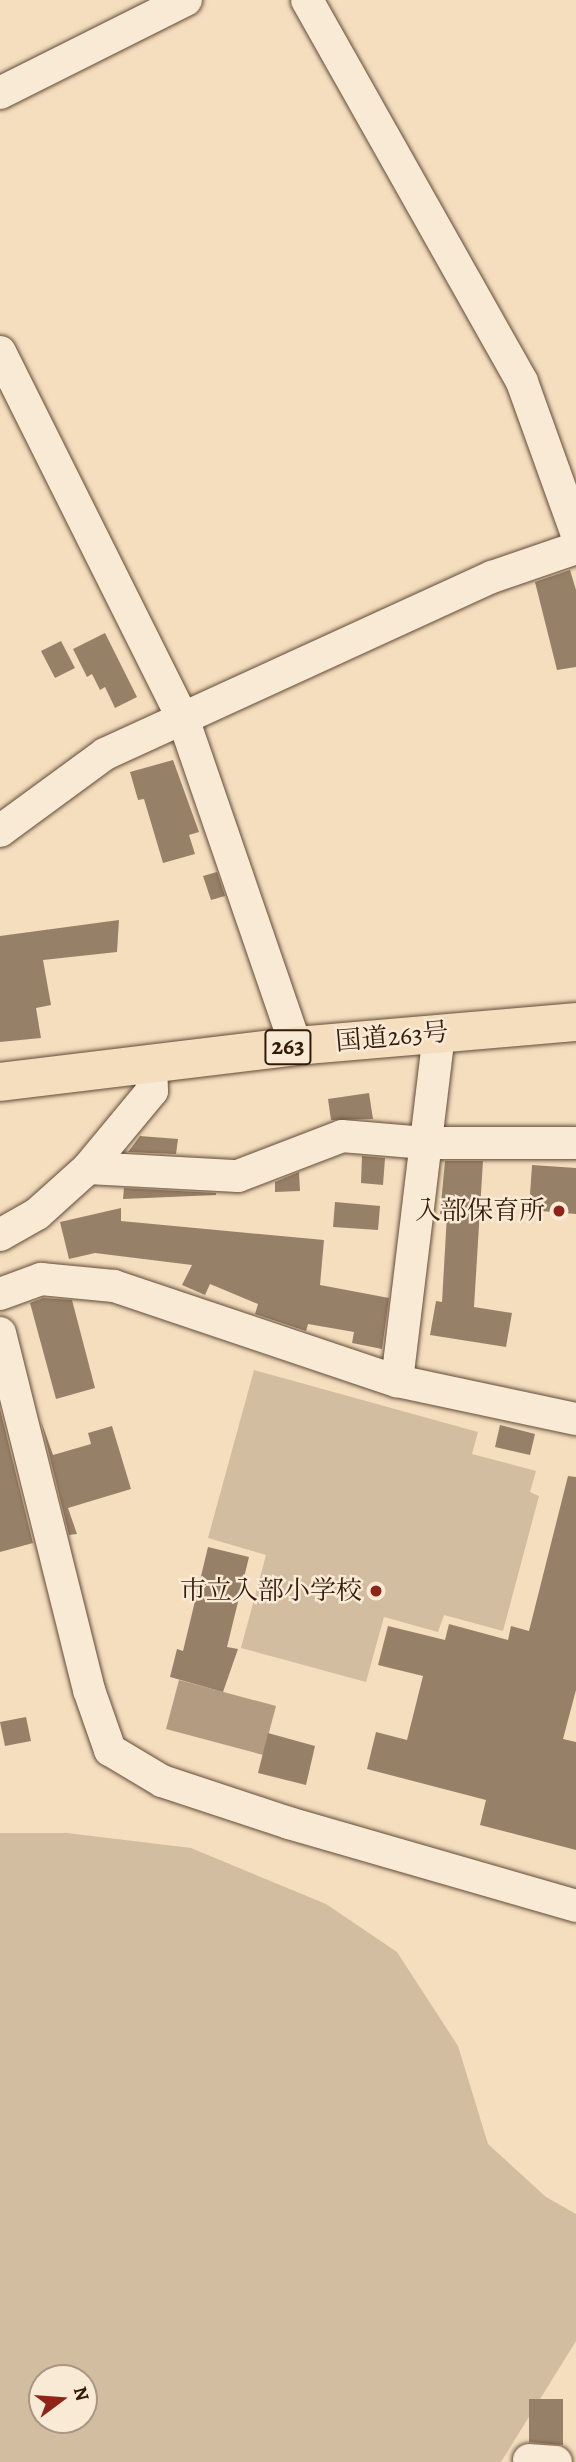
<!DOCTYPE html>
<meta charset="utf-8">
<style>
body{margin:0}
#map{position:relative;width:576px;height:2462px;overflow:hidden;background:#f4debe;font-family:Alegreya,"Noto Serif JP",serif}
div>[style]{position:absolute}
.green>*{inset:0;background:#d3bda0}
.water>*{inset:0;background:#b29b81}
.building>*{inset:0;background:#978068}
.roads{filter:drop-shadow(0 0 2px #634b38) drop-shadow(0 0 2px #634b38)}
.street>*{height:32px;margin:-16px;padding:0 16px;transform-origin:16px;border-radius:16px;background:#f8ead5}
.highway>*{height:38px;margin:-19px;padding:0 19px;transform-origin:19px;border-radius:19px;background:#f4debe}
.dots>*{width:19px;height:19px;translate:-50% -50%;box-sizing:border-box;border:4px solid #f8ead5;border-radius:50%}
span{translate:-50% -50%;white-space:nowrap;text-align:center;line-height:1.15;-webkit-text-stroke:5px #f8ead5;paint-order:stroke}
.shield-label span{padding:2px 5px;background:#f8ead5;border:2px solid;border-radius:5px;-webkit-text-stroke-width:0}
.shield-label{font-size:24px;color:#331a0b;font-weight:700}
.street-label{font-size:26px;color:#331a0b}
.poi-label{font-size:26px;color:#331a0b}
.right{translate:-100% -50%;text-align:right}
.north{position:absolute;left:28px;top:2364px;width:70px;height:70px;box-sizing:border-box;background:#f8ead5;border:2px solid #a99784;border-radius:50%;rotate:74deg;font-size:19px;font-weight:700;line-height:28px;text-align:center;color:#331a0b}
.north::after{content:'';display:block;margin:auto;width:24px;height:32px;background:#8f2418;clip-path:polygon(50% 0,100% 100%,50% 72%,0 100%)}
</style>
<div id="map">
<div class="green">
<div style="clip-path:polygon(254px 1370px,478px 1432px,472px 1454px,536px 1471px,530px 1492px,539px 1496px,503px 1631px,444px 1615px,438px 1632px,384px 1617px,366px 1682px,241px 1648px,266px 1555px,208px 1538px)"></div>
<div style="clip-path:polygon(evenodd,0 1833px,67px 1833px,191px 1848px,326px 1904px,397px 1952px,458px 2046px,488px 2144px,546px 2197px,576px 2214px,576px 2341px,501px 2462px,0 2462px,0 1833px,42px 2378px,84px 2378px,84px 2420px,42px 2420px,42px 2378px)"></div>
</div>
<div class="water">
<div style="clip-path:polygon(179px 1680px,276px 1706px,263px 1755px,166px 1729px)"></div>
</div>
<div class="building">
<div style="clip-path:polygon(570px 570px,576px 590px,576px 667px,557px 670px,535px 582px)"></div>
<div style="clip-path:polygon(105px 633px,137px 697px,115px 708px,105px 687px,100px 690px,92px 674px,87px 677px,73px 649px)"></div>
<div style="clip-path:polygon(61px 641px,75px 668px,55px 678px,41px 651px)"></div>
<div style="clip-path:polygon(173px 760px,199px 832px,189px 835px,195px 854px,163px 863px,144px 799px,138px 800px,130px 772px)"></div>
<div style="clip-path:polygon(217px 872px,225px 896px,211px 900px,203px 876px)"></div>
<div style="clip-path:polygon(119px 920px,117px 952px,43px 960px,51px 1005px,36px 1008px,41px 1038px,0 1042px,0 936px)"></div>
<div style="clip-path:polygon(369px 1093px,373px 1119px,331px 1120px,328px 1099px)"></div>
<div style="clip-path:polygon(140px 1136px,178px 1139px,176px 1154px,128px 1152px)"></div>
<div style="clip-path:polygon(362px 1156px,385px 1158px,383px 1185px,361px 1183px)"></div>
<div style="clip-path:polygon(445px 1161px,483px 1161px,474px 1307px,512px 1313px,506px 1347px,430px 1335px,436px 1301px,442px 1302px,447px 1214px,440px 1214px)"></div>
<div style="clip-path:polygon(532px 1165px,576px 1168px,576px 1214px,529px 1210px)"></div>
<div style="clip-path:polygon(299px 1172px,300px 1191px,275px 1192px,275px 1182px)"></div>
<div style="clip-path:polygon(124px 1188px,216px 1193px,216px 1195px,123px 1199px)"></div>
<div style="clip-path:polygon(335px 1202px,380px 1206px,378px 1230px,333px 1227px)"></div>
<div style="clip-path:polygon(121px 1208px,121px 1221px,324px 1240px,320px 1285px,389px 1298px,382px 1349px,352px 1343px,354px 1332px,308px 1324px,306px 1331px,255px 1314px,258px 1304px,210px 1284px,205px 1295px,182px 1285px,192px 1265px,95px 1253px,69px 1259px,60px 1222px)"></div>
<div style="clip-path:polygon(43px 1298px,72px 1300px,95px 1388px,56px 1399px,30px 1303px)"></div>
<div style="clip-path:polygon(0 1409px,33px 1543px,0 1552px)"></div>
<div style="clip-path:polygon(41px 1421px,53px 1455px,91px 1444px,88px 1433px,112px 1426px,131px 1489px,68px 1508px,77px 1534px,69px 1535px)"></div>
<div style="clip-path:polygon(500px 1425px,535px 1434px,530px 1455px,495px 1447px)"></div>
<div style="clip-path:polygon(568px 1476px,576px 1477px,576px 1690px,563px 1739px,576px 1742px,576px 1850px,480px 1825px,486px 1800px,367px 1769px,376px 1732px,407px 1740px,423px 1676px,378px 1665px,388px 1626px,445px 1640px,449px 1624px,508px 1640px,511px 1626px,529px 1631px)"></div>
<div style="clip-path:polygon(208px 1547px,249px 1557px,227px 1647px,238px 1649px,223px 1692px,170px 1677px,177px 1649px,183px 1651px)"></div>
<div style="clip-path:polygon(26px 1717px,31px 1741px,5px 1746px,0 1722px)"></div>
<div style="clip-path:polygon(268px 1733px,315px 1746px,306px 1785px,258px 1773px)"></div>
<div style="clip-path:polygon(529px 2399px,563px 2399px,563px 2445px,529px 2442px)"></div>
</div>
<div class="roads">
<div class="street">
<div style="left:307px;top:0;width:438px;rotate:60.6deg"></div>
<div style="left:522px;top:382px;width:159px;rotate:70.2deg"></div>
<div style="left:0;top:93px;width:208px;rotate:-26.6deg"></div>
<div style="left:0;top:352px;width:412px;rotate:63.5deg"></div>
<div style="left:184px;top:721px;width:344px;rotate:71deg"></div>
<div style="left:0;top:831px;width:130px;rotate:-36.3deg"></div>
<div style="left:105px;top:754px;width:426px;rotate:-24.6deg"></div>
<div style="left:492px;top:577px;width:89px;rotate:-19deg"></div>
<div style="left:88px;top:1168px;width:150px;rotate:3.1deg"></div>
<div style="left:238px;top:1176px;width:111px;rotate:-21deg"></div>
<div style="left:342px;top:1136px;width:83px;rotate:4.8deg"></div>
<div style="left:425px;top:1143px;width:151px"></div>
<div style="left:0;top:1235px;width:43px;rotate:-29.6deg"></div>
<div style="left:37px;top:1214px;width:69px;rotate:-42deg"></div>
<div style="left:88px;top:1168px;width:100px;rotate:-50.3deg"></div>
<div style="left:152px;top:1091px;width:28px;rotate:-92deg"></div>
<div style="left:0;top:1294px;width:44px;rotate:-20.1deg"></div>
<div style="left:41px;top:1279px;width:73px;rotate:5.5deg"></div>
<div style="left:114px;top:1286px;width:299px;rotate:18.6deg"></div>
<div style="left:397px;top:1381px;width:183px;rotate:12deg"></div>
<div style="left:0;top:1333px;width:368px;rotate:76deg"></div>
<div style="left:89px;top:1690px;width:64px;rotate:70.7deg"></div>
<div style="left:110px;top:1750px;width:61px;rotate:30.8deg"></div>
<div style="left:162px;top:1781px;width:134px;rotate:18.3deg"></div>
<div style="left:289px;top:1823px;width:299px;rotate:16.1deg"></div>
<div style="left:397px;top:1381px;width:352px;rotate:-83.1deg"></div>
<div style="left:529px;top:2460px;width:27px;rotate:4deg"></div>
</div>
<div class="highway">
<div style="left:0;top:1082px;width:298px;rotate:-6.9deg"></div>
<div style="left:296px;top:1046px;width:281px;rotate:-4.9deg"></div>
</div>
</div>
<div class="dots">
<div style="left:559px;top:1211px;background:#8f2418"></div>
<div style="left:376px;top:1591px;background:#8f2418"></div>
</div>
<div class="shield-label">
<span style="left:288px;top:1047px">263</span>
</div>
<div class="street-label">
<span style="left:392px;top:1037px;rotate:-5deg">国道263号</span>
</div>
<div class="poi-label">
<span class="right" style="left:545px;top:1211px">入部保育所</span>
<span class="right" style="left:362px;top:1591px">市立入部小学校</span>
</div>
<div class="north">N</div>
</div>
